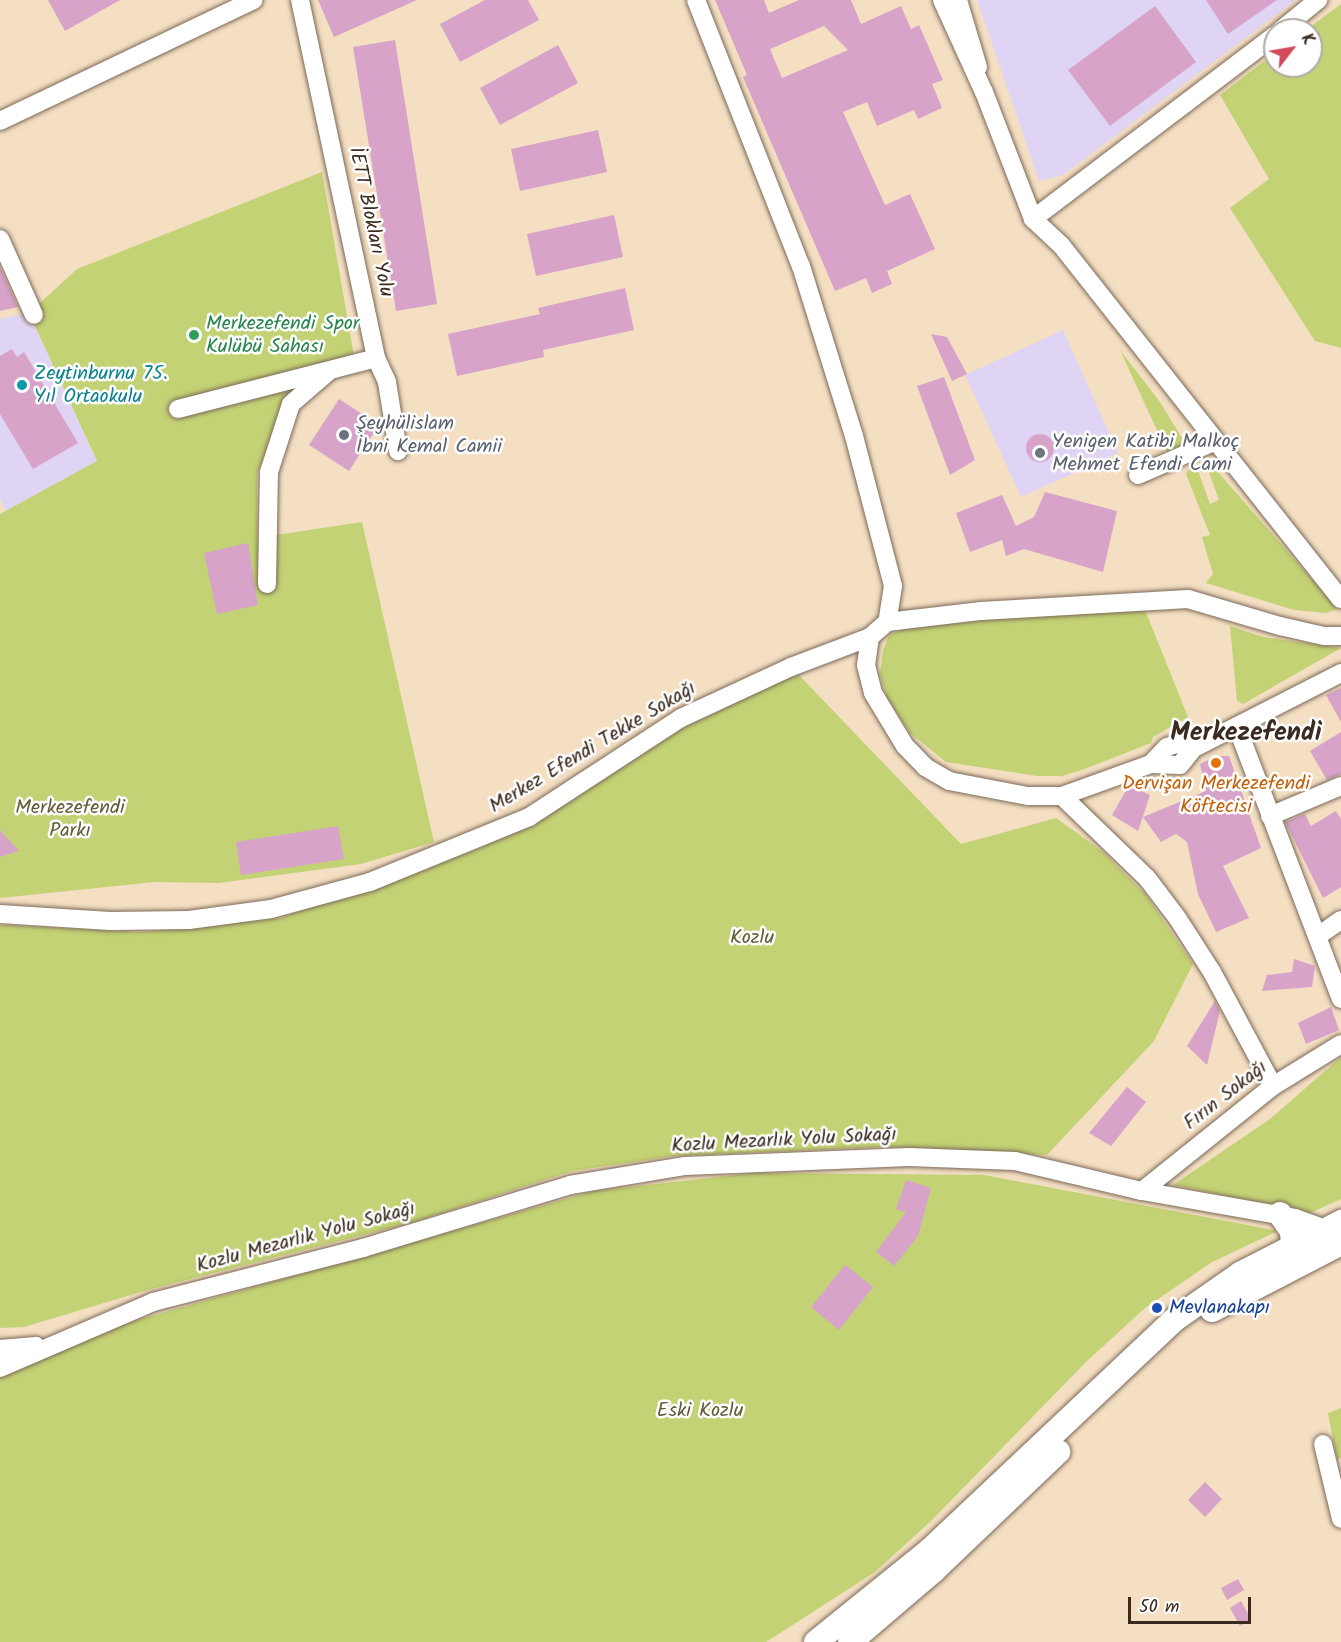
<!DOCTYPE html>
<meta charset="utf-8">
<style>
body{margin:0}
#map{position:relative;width:1341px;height:1642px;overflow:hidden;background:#f4dfc3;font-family:Kalam,sans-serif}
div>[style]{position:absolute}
.built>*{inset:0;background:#e0d4f4}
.green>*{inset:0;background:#c3d274}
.building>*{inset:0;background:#d7a3c9}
.round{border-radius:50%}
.roads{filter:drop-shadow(0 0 2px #7c6958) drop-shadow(0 0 2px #7c6958)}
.minor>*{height:18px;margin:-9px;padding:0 9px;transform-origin:9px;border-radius:9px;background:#fff}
.major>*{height:24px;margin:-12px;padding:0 12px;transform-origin:12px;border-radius:12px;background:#fff}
.dots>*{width:16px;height:16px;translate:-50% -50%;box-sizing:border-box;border:3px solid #fff;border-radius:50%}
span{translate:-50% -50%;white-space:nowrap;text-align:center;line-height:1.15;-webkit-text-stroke:5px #fff;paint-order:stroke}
.street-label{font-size:20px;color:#3b2a1e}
.leisure-label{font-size:20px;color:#27864d}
.left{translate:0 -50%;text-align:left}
.culture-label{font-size:20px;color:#0d838f}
.worship-label{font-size:20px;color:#5b616d}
.food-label{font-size:20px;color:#c56008}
.park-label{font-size:20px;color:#645c38}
.transit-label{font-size:20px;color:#164399}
.district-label{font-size:26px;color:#3b2a1e;font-weight:700}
.north{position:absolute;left:1263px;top:18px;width:60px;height:60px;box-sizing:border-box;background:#fff;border:2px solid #b1aaa5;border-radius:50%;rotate:59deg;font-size:16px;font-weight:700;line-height:24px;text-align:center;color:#3b2a1e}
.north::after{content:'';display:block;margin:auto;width:21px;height:27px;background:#d1495b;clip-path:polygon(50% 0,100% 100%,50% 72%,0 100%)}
.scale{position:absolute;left:1128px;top:1597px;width:123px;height:27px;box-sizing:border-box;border:3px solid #3b2a1e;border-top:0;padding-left:8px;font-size:18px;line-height:21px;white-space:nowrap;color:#3b2a1e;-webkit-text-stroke:4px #fff;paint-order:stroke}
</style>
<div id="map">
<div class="built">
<div style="clip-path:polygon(977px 0,1296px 0,1063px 175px,1039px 181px)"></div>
<div style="clip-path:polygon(29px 313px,97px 462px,5px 511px,0 499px,0 319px)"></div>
<div style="clip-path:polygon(1063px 330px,1118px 453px,1021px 497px,965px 375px)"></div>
</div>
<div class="green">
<div style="clip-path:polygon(1341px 4px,1341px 348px,1315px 341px,1230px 208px,1269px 179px,1220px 95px,1275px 53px,1275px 66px,1311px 66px,1311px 30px,1306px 30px)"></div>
<div style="clip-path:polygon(322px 172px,354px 356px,288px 395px,257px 474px,257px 538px,362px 522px,434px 842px,361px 864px,219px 883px,155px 882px,0 898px,0 514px,97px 461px,29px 313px,77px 269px)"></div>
<div style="clip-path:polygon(1120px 350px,1160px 402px,1185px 443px,1167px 452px)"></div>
<div style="clip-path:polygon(1203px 455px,1338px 609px,1326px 613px,1294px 610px,1206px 583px,1213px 574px,1202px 537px,1210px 535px,1186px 474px,1194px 460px,1210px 504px,1219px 500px)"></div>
<div style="clip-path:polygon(1143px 605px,1188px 717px,1153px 737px,1151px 743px,1082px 770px,1062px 776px,1037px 776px,946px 762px,910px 733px,887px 698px,880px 674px,883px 651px,889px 635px,906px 628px)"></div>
<div style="clip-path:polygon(1230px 626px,1263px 637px,1341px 648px,1243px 704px,1237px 701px)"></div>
<div style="clip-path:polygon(797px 673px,961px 844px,1056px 818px,1103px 852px,1146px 895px,1193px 964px,1154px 1041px,1047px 1155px,880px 1147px,674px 1156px,572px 1171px,414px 1222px,151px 1289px,24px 1327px,0 1328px,0 925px,143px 932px,281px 918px,481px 848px,560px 806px,681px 729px)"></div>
<div style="clip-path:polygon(1341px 1057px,1341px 1199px,1310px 1213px,1173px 1185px,1270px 1119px)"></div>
<div style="clip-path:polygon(754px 1173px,984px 1175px,1278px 1231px,1212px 1262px,1145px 1308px,1086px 1362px,931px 1521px,875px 1572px,766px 1642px,0 1642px,0 1377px,52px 1344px,594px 1191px)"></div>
<div style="clip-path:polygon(1341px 1408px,1341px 1458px,1337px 1460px,1328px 1413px)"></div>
</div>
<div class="building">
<div style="clip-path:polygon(48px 0,120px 0,65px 31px)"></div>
<div style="clip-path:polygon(318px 0,417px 0,334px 37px)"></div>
<div style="clip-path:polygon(485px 0,528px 0,539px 20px,460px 62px,440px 24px)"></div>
<div style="clip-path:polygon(evenodd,715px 0,764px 0,769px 13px,799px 0,851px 0,861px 24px,901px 6px,911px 29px,919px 25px,943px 80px,932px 84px,942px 108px,918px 119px,914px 110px,877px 126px,867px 102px,843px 112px,885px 205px,910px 194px,935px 249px,887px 271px,892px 284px,872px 293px,866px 278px,835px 291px,743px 77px,747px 75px,715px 0,824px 26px,848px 50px,782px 78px,770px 49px,824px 26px)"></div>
<div style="clip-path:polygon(1206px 0,1277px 0,1228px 34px)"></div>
<div style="clip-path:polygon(1155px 6px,1196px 62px,1110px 126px,1068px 70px)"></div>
<div style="clip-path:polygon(395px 40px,437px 304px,396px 311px,353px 47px)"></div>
<div style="clip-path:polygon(558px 45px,578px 83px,500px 125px,480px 88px)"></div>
<div style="clip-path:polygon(598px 130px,607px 172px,520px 191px,511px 149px)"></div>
<div style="clip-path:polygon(614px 215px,623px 257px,536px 276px,527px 234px)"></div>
<div style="clip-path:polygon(0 267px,18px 307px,0 311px)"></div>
<div style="clip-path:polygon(625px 288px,634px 330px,543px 350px,544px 357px,457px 376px,448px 334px,540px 314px,538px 308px)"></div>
<div style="clip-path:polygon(931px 334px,947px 337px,967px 374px,952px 381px)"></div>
<div style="clip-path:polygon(12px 349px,17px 357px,24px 352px,78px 443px,33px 469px,0 414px,0 356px)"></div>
<div style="clip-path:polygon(944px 377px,975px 460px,950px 475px,917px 386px)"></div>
<div style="clip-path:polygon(339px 399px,379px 425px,349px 471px,309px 445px)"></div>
<div class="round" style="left:1026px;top:434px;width:28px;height:28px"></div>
<div style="clip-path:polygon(1045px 492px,1117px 511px,1103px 572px,1024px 549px,1006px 556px,1002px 540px,970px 552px,956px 513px,1002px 495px,1016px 526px,1034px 517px)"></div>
<div style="clip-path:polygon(248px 543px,258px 605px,217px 614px,204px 553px)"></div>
<div style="clip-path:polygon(1341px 688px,1341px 722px,1326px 695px)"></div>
<div style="clip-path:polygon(1341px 732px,1341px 774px,1327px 780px,1310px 751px)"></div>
<div style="clip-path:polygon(1216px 756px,1229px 756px,1261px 848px,1223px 866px,1249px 918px,1216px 932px,1198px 894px,1187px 842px,1176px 834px,1161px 842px,1143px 817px,1206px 791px,1200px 764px)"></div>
<div style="clip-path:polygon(1129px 785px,1150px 795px,1138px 831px,1112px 815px)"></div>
<div style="clip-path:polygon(1336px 811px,1341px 819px,1341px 887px,1323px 898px,1285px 822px,1305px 814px,1311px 826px)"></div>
<div style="clip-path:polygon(338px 826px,344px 859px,241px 875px,236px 842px)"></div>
<div style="clip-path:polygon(0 830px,19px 851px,0 857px)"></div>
<div style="clip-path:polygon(1294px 959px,1315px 966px,1312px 987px,1262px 991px,1267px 975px,1292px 972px)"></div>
<div style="clip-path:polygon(1215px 1001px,1220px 1011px,1207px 1065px,1187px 1046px)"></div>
<div style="clip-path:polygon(1331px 1007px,1339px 1030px,1306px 1044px,1298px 1023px)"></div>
<div style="clip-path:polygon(1127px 1087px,1146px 1102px,1111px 1146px,1089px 1133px)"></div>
<div style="clip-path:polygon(906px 1180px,931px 1188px,918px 1236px,894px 1266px,876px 1252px,906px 1212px,896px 1209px)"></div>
<div style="clip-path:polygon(845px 1265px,873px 1287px,839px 1330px,811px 1307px)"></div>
<div style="clip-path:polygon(1205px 1482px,1222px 1499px,1205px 1517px,1188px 1500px)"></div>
<div style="clip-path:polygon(1238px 1579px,1244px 1590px,1227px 1600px,1221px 1588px)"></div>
<div style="clip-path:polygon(1241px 1601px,1251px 1619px,1240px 1626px,1230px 1608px)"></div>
</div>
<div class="roads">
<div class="minor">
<div style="left:300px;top:0;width:366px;rotate:78deg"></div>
<div style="left:376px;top:358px;width:26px;rotate:65deg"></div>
<div style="left:387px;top:382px;width:70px;rotate:80.9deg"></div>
<div style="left:696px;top:0;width:286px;rotate:68.5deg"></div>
<div style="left:801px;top:266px;width:178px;rotate:72.7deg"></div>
<div style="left:854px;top:436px;width:155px;rotate:75.4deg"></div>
<div style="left:893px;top:586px;width:36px;rotate:99deg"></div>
<div style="left:942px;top:0;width:101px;rotate:65.5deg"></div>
<div style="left:984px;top:92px;width:136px;rotate:68.9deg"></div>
<div style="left:1033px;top:219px;width:38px;rotate:43deg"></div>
<div style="left:1061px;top:245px;width:451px;rotate:51.7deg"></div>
<div style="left:958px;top:0;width:70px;rotate:73.4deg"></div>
<div style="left:1281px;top:30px;width:48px;rotate:-39deg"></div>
<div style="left:0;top:121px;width:281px;rotate:-25.5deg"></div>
<div style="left:1033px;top:219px;width:304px;rotate:-37.2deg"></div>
<div style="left:0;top:239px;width:83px;rotate:65.9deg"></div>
<div style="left:178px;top:409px;width:204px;rotate:-14.4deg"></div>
<div style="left:1138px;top:475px;width:85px;rotate:-23.6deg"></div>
<div style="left:267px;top:584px;width:112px;rotate:-89deg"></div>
<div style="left:269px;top:472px;width:71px;rotate:-72.1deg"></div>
<div style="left:291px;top:404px;width:49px;rotate:-40.9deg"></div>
<div style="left:870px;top:637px;width:28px;rotate:98deg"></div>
<div style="left:866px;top:665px;width:29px;rotate:76deg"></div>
<div style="left:873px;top:693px;width:62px;rotate:58.9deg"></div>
<div style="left:905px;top:746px;width:29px;rotate:46deg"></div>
<div style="left:925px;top:767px;width:28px;rotate:30deg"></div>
<div style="left:949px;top:781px;width:80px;rotate:10.8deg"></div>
<div style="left:1028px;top:796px;width:34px"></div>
<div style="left:1062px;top:796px;width:95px;rotate:-19.8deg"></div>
<div style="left:1151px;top:764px;width:23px;rotate:-47deg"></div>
<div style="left:1167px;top:747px;width:10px;rotate:-17deg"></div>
<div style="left:1177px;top:744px;width:17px;rotate:13deg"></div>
<div style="left:1194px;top:748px;width:165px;rotate:-27deg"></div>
<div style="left:1237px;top:727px;width:291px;rotate:69.1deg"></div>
<div style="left:1151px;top:764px;width:29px;rotate:2deg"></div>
<div style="left:1180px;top:765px;width:22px;rotate:-51deg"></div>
<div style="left:1062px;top:796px;width:118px;rotate:44deg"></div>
<div style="left:1147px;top:878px;width:51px;rotate:52.9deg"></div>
<div style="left:1178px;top:919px;width:63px;rotate:57.3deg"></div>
<div style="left:1212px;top:972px;width:129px;rotate:61.8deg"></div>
<div style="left:1270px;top:816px;width:77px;rotate:-22.9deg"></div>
<div style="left:0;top:914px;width:110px;rotate:3.6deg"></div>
<div style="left:110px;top:921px;width:79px;rotate:-0.7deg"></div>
<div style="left:189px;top:920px;width:83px;rotate:-7.6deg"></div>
<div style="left:271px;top:909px;width:103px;rotate:-15.3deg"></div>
<div style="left:370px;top:882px;width:172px;rotate:-22.2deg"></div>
<div style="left:529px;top:817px;width:181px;rotate:-33.1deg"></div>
<div style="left:681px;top:718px;width:121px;rotate:-24.9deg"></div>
<div style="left:791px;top:667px;width:85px;rotate:-20.8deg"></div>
<div style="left:870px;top:637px;width:23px;rotate:-41deg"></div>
<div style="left:887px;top:622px;width:95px;rotate:-6.7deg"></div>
<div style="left:981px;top:611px;width:207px;rotate:-3.3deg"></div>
<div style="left:1188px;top:599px;width:96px;rotate:16.4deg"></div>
<div style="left:1280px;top:626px;width:45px;rotate:12.8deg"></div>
<div style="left:1324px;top:636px;width:17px"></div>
<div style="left:1318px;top:936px;width:28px;rotate:-35deg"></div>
<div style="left:1142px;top:1191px;width:168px;rotate:-38.7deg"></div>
<div style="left:1273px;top:1086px;width:80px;rotate:-31.7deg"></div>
<div style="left:0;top:1349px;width:36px;rotate:-5deg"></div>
<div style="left:0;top:1368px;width:167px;rotate:-23.3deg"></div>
<div style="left:153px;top:1302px;width:217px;rotate:-14.4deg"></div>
<div style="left:363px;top:1248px;width:216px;rotate:-16.9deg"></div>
<div style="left:570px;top:1185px;width:117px;rotate:-9.4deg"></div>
<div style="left:685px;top:1166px;width:224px;rotate:-2.3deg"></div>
<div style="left:909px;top:1157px;width:106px;rotate:2.2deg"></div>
<div style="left:1015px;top:1161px;width:130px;rotate:13.3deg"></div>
<div style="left:1142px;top:1191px;width:155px;rotate:10deg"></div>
<div style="left:1295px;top:1218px;width:33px;rotate:20deg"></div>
<div style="left:1323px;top:1444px;width:77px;rotate:76.5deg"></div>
</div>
<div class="major">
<div style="left:1280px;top:1214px;width:21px;rotate:55deg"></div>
<div style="left:1292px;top:1231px;width:15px;rotate:86deg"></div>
<div style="left:1212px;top:1310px;width:145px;rotate:-27.4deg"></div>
<div style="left:816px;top:1642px;width:146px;rotate:-38.9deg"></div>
<div style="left:930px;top:1550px;width:335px;rotate:-43.3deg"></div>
<div style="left:1174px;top:1320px;width:80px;rotate:-34.9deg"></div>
<div style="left:1240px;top:1274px;width:114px;rotate:-27.2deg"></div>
<div style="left:850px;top:1642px;width:109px;rotate:-40.5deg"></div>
<div style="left:933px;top:1571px;width:173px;rotate:-43.6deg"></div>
</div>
</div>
<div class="dots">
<div style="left:194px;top:335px;background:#2e9e5b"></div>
<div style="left:22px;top:385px;background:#0f9aa8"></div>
<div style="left:344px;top:435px;background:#6b7280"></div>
<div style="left:1040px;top:453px;background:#6b7280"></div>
<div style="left:1216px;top:763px;background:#e8710a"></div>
<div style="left:1157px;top:1308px;background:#1a4fb4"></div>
</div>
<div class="street-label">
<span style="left:370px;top:222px;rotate:78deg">İETT Blokları Yolu</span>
<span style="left:593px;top:748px;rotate:-31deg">Merkez Efendi Tekke Sokağı</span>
<span style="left:1226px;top:1096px;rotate:-38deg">Fırın Sokağı</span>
<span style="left:784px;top:1141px;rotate:-3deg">Kozlu Mezarlık Yolu Sokağı</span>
<span style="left:306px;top:1238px;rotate:-15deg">Kozlu Mezarlık Yolu Sokağı</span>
</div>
<div class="leisure-label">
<span class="left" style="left:206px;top:336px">Merkezefendi Spor<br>Kulübü Sahası</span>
</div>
<div class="culture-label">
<span class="left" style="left:34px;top:386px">Zeytinburnu 75.<br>Yıl Ortaokulu</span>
</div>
<div class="worship-label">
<span class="left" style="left:356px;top:436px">Şeyhülislam<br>İbni Kemal Camii</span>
<span class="left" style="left:1052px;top:454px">Yenigen Katibi Malkoç<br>Mehmet Efendi Cami</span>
</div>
<div class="food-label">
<span style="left:1216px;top:796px">Dervişan Merkezefendi<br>Köftecisi</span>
</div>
<div class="park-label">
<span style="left:70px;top:820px">Merkezefendi<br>Parkı</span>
<span style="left:752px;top:938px">Kozlu</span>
<span style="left:700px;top:1411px">Eski Kozlu</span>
</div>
<div class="transit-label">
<span class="left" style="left:1169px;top:1308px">Mevlanakapı</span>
</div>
<div class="district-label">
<span style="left:1246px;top:734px">Merkezefendi</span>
</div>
<div class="north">K</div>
<div class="scale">50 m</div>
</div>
